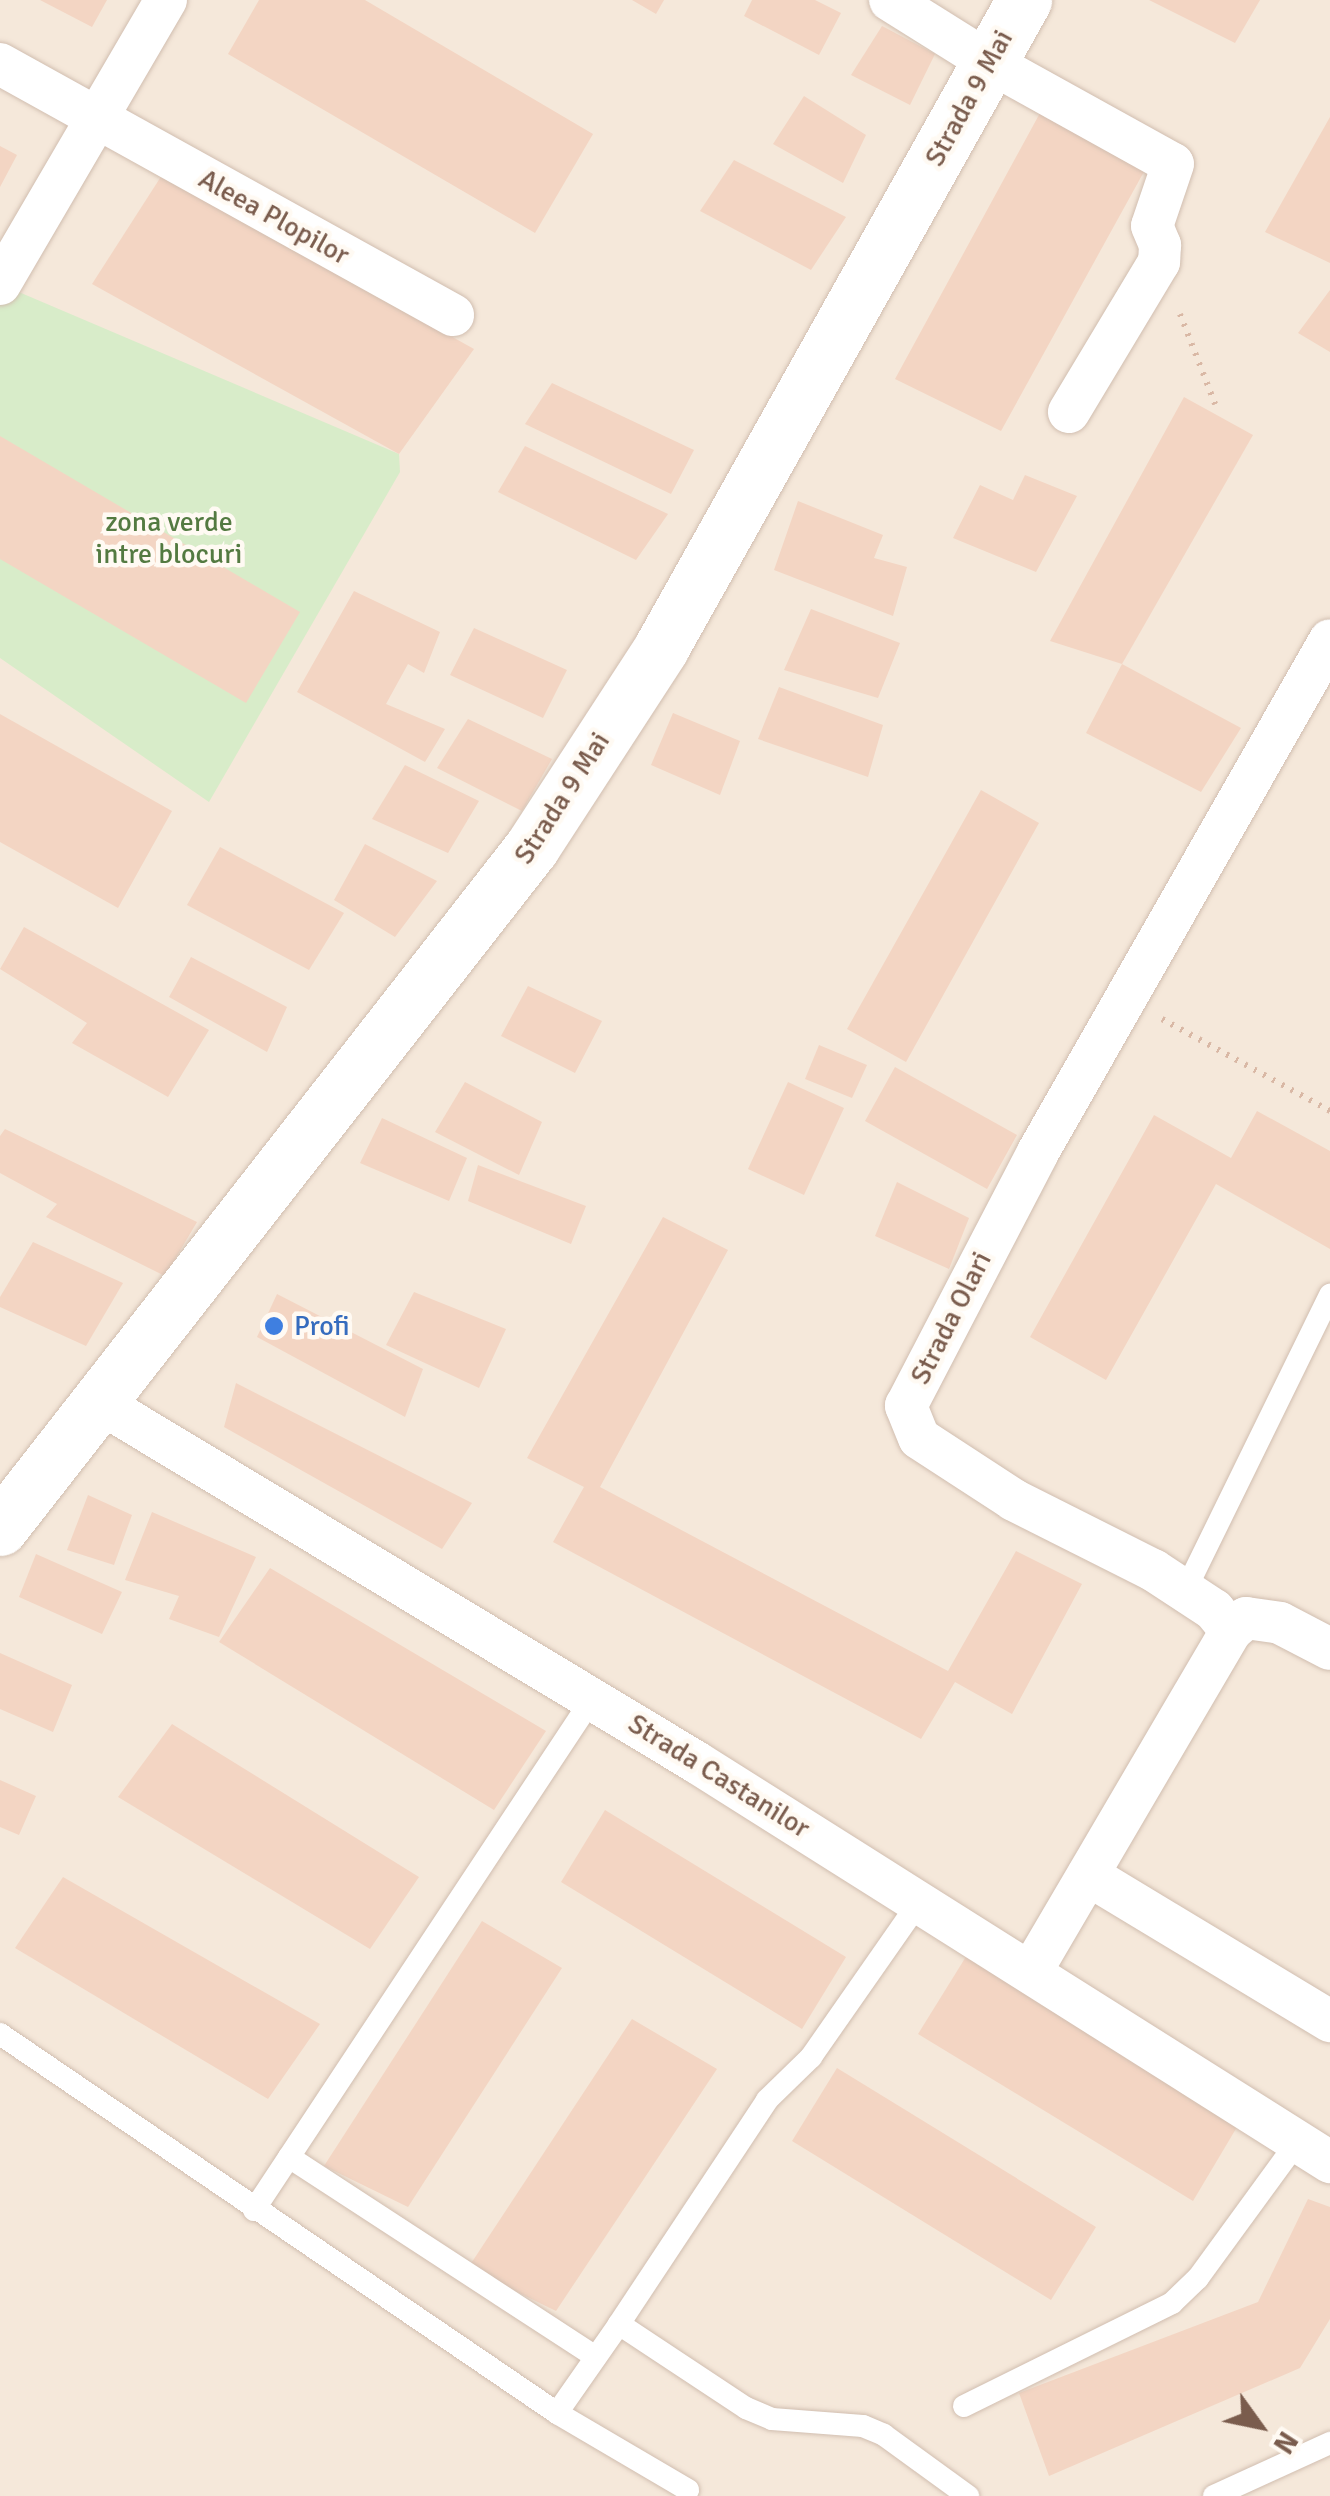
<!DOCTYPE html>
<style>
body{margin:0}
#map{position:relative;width:1330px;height:2496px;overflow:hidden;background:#fdf6ec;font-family:Signika,sans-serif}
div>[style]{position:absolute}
.residential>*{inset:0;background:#f5e8da}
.green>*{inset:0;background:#d8ecc9}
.building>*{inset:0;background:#f3d5c3}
.path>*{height:6px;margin-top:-3px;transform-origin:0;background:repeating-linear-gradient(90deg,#d9b8a5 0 2.5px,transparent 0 10.5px)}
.roads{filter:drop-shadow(0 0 2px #d1beb0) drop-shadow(0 0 2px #d1beb0)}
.service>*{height:22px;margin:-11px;padding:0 11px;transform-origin:11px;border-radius:11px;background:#fff}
.minor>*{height:42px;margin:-21px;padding:0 21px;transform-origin:21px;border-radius:21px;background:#fff}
.secondary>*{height:55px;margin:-27.5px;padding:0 27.5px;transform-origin:27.5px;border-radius:27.5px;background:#fff}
.dots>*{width:28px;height:28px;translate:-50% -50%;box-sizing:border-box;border:5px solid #fffaf3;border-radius:50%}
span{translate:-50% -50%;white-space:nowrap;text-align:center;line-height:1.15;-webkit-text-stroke:9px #fffaf3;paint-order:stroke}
.street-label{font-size:28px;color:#7a5c4d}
.park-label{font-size:28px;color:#537a41}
.shop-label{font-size:28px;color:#366cbe}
.left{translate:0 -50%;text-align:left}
.north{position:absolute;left:1210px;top:2376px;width:100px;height:100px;-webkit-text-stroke:8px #fffaf3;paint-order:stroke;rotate:123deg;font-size:28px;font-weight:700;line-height:40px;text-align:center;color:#7a5c4d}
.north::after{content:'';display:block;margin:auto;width:35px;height:45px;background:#7a5c4d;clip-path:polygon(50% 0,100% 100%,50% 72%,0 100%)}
</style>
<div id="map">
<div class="residential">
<div style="clip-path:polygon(0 0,1330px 0,1330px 2496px,0 2496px)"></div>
</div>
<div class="green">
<div style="clip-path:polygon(0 284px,399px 454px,400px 472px,209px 802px,0 658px)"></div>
</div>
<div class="building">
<div style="clip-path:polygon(40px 0,107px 0,92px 27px)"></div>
<div style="clip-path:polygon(259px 0,365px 0,593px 134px,535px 233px,228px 54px)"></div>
<div style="clip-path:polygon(632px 0,664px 0,656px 14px)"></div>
<div style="clip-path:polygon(752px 0,815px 0,841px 13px,819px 55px,744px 16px)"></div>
<div style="clip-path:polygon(1149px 0,1260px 0,1235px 43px)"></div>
<div style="clip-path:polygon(882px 26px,935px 54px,910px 105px,851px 75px)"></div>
<div style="clip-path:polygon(804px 96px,866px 135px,843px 183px,773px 144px)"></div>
<div style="clip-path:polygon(1040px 113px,1146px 168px,1001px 431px,895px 379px)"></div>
<div style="clip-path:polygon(1330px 117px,1330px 263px,1265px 232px)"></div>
<div style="clip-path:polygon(0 146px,17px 155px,0 187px)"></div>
<div style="clip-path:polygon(734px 160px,846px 217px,811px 270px,700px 211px)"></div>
<div style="clip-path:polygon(162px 175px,474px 349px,399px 454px,92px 284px)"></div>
<div style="clip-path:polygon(1330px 290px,1330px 352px,1298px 333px)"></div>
<div style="clip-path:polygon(552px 383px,694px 450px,671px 494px,525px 424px)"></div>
<div style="clip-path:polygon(1184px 397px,1253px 435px,1122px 664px,1050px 641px)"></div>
<div style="clip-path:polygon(0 436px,300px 612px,246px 703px,0 559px)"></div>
<div style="clip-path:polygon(525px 446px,668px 514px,636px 560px,498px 492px)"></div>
<div style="clip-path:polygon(1025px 475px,1077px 496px,1036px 572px,953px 538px,980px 485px,1013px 500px)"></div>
<div style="clip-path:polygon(798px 501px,883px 535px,874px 558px,907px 567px,893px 616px,774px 570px)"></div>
<div style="clip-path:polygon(354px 591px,440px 632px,424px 673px,408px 664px,386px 704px,445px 729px,425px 762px,297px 692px)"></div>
<div style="clip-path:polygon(811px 609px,900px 643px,878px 698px,784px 670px)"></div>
<div style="clip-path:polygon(474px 628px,567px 670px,543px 718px,450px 675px)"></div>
<div style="clip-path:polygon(1122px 664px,1241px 728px,1201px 792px,1086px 733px)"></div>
<div style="clip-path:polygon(779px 687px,883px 725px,868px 777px,758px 739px)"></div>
<div style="clip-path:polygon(673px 713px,740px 741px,720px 795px,651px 765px)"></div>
<div style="clip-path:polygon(0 714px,172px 811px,118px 908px,0 842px)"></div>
<div style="clip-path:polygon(468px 719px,552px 759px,522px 811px,437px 768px)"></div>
<div style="clip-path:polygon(405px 765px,479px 801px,448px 853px,372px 819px)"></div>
<div style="clip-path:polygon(981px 790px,1039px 823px,906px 1062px,847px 1029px)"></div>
<div style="clip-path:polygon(365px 844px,437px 881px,395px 937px,334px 900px)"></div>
<div style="clip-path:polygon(220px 847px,344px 913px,309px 970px,187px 905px)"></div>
<div style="clip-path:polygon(24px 927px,209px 1030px,168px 1097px,72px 1043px,87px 1023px,0 969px)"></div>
<div style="clip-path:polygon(191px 957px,287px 1007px,267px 1052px,169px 997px)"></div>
<div style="clip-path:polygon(528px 986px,602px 1021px,575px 1073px,501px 1036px)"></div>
<div style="clip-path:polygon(819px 1045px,867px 1065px,852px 1098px,805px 1079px)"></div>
<div style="clip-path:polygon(895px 1067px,1017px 1135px,987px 1189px,865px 1121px)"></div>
<div style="clip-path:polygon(465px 1082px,542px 1122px,519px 1175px,435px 1132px)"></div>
<div style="clip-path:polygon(788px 1082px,844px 1108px,804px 1195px,748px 1169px)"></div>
<div style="clip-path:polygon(1257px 1111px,1330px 1151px,1330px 1249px,1216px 1184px,1106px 1380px,1030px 1337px,1154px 1115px,1231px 1158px)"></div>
<div style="clip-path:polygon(382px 1118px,467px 1158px,449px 1201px,360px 1163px)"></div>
<div style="clip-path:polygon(5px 1129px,197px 1222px,165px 1276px,46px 1217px,57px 1204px,0 1173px,0 1136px)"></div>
<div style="clip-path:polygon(478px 1165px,586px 1206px,571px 1244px,468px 1201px)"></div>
<div style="clip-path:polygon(897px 1182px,969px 1218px,949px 1269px,875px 1236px)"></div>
<div style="clip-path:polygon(663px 1217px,728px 1250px,600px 1487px,948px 1671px,1016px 1551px,1082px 1584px,1012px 1714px,955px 1682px,921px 1739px,553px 1542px,584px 1487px,527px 1458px)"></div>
<div style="clip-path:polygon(33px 1242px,123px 1283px,86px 1346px,0 1307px,0 1297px)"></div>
<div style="clip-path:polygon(414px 1292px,506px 1329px,479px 1388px,386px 1345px)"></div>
<div style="clip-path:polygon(277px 1294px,423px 1369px,405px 1417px,257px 1337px)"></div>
<div style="clip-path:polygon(236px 1383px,472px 1503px,442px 1549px,224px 1427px)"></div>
<div style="clip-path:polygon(88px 1495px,132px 1515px,114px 1565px,67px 1550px)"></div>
<div style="clip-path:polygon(152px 1512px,256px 1557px,219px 1637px,169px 1619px,179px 1596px,125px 1580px)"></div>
<div style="clip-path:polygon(36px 1554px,122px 1592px,102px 1634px,19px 1597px)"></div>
<div style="clip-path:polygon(270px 1568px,546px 1731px,494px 1810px,219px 1642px)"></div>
<div style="clip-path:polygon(0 1653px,72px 1685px,53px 1732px,0 1709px)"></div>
<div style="clip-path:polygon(172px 1724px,419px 1877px,370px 1949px,118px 1797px)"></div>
<div style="clip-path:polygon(0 1780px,36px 1796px,19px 1835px,0 1827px)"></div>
<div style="clip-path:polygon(605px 1810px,846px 1957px,802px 2029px,561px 1882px)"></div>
<div style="clip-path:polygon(63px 1877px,320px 2024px,268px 2099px,15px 1948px)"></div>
<div style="clip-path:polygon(482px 1921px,562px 1968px,408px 2207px,324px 2166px)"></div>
<div style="clip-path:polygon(967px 1955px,1240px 2122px,1193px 2201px,918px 2034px)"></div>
<div style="clip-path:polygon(632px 2019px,717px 2069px,556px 2311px,468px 2268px)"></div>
<div style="clip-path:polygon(837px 2068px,1096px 2227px,1051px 2300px,792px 2141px)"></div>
<div style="clip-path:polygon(1308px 2199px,1330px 2207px,1330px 2319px,1300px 2368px,1049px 2476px,1019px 2393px,1258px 2302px)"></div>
</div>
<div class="path">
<div style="left:1180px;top:314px;width:97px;rotate:68.7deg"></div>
<div style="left:1162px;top:1019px;width:192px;rotate:28.7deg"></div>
</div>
<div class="roads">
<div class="service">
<div style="left:1185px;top:1591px;width:330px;rotate:-63.9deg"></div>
<div style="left:0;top:2034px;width:674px;rotate:34.23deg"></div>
<div style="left:557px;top:2413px;width:108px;rotate:-55.1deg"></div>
<div style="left:619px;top:2324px;width:152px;rotate:33.5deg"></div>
<div style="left:746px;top:2408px;width:28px;rotate:23deg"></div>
<div style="left:772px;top:2419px;width:91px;rotate:4.4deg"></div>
<div style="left:863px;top:2426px;width:23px;rotate:23deg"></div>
<div style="left:884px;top:2435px;width:104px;rotate:36deg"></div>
<div style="left:289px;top:2157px;width:366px;rotate:33.1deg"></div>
<div style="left:254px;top:2210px;width:613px;rotate:-56.52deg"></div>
<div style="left:619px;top:2324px;width:268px;rotate:-56.5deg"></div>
<div style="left:767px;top:2100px;width:62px;rotate:-44.3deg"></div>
<div style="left:811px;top:2057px;width:190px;rotate:-55.1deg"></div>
<div style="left:964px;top:2406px;width:232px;rotate:-26.3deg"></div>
<div style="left:1172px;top:2303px;width:36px;rotate:-44deg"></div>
<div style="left:1198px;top:2278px;width:170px;rotate:-53.9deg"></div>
<div style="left:557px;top:2413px;width:152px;rotate:30.4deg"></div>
<div style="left:1214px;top:2496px;width:128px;rotate:-24.6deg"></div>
</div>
<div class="minor">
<div style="left:890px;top:0;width:117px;rotate:32.1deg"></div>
<div style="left:989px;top:62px;width:210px;rotate:29deg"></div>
<div style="left:1173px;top:164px;width:65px;rotate:108.7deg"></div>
<div style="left:1152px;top:226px;width:21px;rotate:67deg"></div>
<div style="left:1160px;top:245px;width:17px;rotate:93deg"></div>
<div style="left:1159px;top:262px;width:175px;rotate:121deg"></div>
<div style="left:0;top:64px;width:518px;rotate:28.99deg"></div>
<div style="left:0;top:284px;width:329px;rotate:-59.7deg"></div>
<div style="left:100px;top:1403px;width:696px;rotate:31.06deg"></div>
<div style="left:696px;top:1762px;width:750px;rotate:32.25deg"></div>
<div style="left:1231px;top:1631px;width:27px;rotate:-129deg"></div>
<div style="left:1214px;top:1610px;width:73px;rotate:-146.7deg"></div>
<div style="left:1153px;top:1570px;width:156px;rotate:-153.3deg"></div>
<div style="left:1014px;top:1500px;width:113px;rotate:-146.9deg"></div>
<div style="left:919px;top:1438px;width:35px;rotate:-112deg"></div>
<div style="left:906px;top:1406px;width:286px;rotate:-62.5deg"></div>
<div style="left:1038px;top:1152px;width:589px;rotate:-60.3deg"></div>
<div style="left:1088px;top:1875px;width:283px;rotate:31.1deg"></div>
<div style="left:1032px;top:1970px;width:393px;rotate:-59.6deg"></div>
<div style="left:1231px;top:1631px;width:20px;rotate:-41deg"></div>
<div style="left:1246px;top:1618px;width:34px;rotate:8deg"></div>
<div style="left:1280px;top:1623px;width:56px;rotate:27.5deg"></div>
</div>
<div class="secondary">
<div style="left:0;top:1528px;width:864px;rotate:-52deg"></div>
<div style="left:532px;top:847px;width:237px;rotate:-57deg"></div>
<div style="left:661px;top:648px;width:743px;rotate:-60.74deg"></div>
</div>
</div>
<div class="dots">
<div style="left:274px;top:1326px;background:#3f7fe0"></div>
</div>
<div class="street-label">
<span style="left:969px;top:98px;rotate:-61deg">Strada 9 Mai</span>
<span style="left:274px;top:217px;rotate:29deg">Aleea Plopilor</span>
<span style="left:562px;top:798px;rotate:-57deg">Strada 9 Mai</span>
<span style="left:951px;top:1318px;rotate:-63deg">Strada Olari</span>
<span style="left:719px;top:1776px;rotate:32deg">Strada Castanilor</span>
</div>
<div class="park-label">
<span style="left:169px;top:538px">zona verde<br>intre blocuri</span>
</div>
<div class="shop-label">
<span class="left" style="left:294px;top:1326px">Profi</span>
</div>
<div class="north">N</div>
</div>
